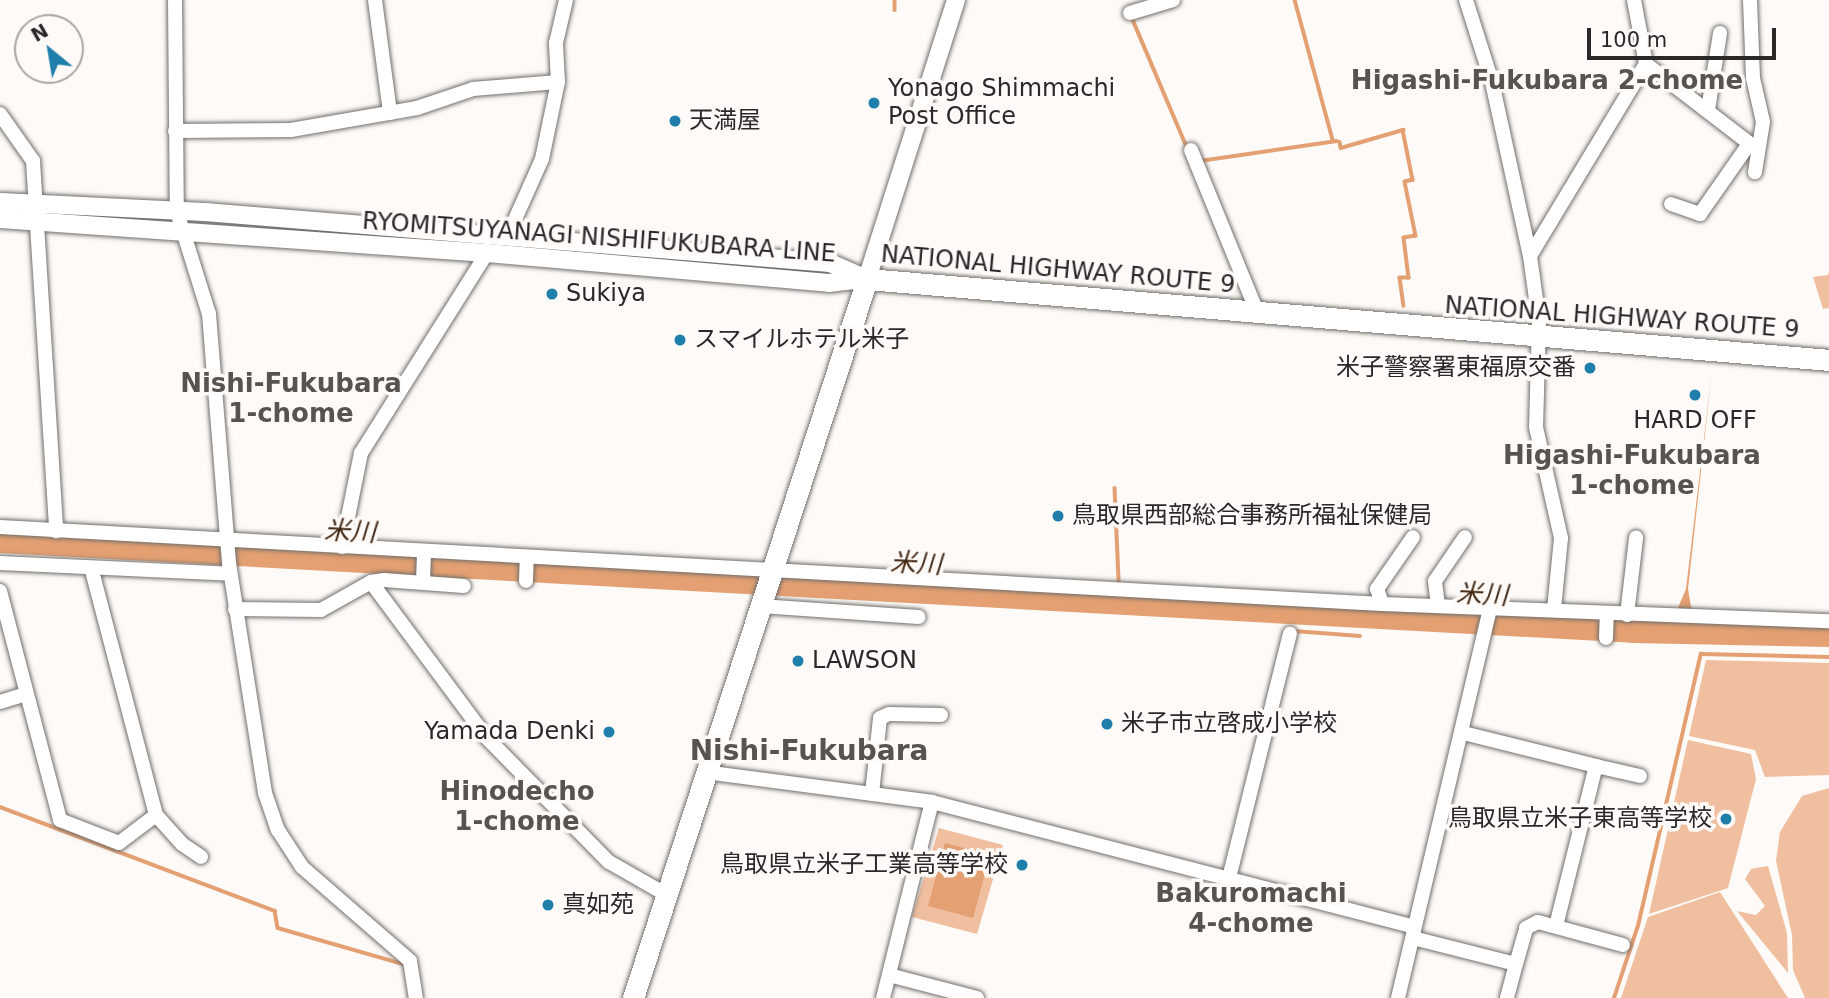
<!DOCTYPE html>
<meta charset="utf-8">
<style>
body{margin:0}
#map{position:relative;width:1829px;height:998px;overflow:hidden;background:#fefaf7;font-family:"DejaVu Sans","Noto Sans JP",sans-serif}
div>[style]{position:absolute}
.green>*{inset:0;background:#f0bf9f}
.water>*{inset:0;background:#e4a072}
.stream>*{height:3.5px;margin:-1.75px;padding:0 1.75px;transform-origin:1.75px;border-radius:1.75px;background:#e4a072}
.river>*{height:23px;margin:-11.5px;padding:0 11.5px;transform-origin:11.5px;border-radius:11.5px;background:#e4a072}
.roads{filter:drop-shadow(0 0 2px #716e6b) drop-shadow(0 0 2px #716e6b)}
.minor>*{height:14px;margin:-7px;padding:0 7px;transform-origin:7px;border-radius:7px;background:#fff}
.major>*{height:18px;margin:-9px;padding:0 9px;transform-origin:9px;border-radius:9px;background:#fff}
.highway>*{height:21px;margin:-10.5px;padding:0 10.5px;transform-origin:10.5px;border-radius:10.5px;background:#fff}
.dots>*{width:19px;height:19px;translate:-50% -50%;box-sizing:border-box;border:4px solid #fefaf7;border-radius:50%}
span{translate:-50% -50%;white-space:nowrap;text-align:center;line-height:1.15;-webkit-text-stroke:7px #fefaf7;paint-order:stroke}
.poi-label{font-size:24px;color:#2b2928}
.left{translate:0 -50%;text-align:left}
.right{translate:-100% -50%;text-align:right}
.street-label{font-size:24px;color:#2b2928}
.neighbourhood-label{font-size:26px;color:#575351;font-weight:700}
.water-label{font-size:26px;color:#422612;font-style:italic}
.quarter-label{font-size:28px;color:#575351;font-weight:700}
.north{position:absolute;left:14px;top:14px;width:70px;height:70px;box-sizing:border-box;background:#fefaf7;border:2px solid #aaa6a4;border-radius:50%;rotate:330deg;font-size:19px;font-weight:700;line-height:28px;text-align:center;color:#2b2928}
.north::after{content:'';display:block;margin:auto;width:24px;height:32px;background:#207eab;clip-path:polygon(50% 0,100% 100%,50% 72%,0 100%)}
.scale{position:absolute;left:1587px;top:28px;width:189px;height:32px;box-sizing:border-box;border:4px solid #2b2928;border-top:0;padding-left:9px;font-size:21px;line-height:24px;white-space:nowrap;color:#2b2928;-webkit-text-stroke:5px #fefaf7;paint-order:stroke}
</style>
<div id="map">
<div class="green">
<div style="clip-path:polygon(209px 221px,258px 224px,484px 245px,345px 236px)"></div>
<div style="clip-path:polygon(1829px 271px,1829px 308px,1823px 309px,1813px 277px,1828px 275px)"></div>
<div style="clip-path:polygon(1706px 660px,1829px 663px,1829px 775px,1765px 777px,1755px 750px,1689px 736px)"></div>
<div style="clip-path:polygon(1688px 740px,1751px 754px,1756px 779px,1728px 888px,1649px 914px)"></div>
<div style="clip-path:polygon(1829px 788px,1829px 998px,1805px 998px,1793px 970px,1792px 935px,1776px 861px,1780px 832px,1802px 796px)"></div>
<div style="clip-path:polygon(939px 828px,1003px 845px,977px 934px,912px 917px)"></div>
<div style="clip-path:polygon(1768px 866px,1787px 933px,1788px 973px,1737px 911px,1756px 915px,1765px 906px,1745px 879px,1751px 869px)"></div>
<div style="clip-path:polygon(1720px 892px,1788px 998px,1621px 998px,1648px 917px)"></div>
</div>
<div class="water">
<div style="clip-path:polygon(1712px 371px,1688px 589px,1692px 612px,1686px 626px,1671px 624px,1686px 589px)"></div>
<div style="clip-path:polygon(945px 843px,990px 855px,973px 918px,928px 906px)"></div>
</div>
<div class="stream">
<div style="left:895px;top:0;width:10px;rotate:90deg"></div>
<div style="left:1295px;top:0;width:145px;rotate:74.8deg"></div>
<div style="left:1131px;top:15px;width:143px;rotate:67deg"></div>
<div style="left:1340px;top:142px;width:6px;rotate:81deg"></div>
<div style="left:1341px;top:148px;width:65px;rotate:-16.2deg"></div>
<div style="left:1403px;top:130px;width:51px;rotate:78.7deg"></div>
<div style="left:1413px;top:180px;width:8px;rotate:166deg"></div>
<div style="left:1405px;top:182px;width:55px;rotate:78.5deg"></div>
<div style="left:1416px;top:236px;width:12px;rotate:171deg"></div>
<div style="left:1404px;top:238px;width:40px;rotate:82.9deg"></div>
<div style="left:1409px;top:278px;width:9px;rotate:180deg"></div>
<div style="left:1400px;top:278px;width:28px;rotate:82deg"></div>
<div style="left:1200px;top:161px;width:138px;rotate:-8.3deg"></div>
<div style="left:1115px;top:488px;width:93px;rotate:87.5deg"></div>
<div style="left:1294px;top:631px;width:66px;rotate:4.3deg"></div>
<div style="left:1677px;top:632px;width:11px;rotate:-80deg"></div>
<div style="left:0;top:807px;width:294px;rotate:20.7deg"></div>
<div style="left:275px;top:911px;width:17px;rotate:80deg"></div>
<div style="left:278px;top:928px;width:130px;rotate:16.1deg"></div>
<div style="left:1614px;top:998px;width:76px;rotate:-71.6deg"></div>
<div style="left:1638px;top:926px;width:279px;rotate:-77deg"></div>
<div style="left:1701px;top:654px;width:128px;rotate:1.3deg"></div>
</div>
<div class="river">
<div style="left:0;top:541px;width:1635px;rotate:3.15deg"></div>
<div style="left:1633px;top:631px;width:196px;rotate:1.2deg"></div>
</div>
<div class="roads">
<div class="minor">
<div style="left:175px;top:0;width:212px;rotate:89.5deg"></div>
<div style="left:177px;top:212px;width:107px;rotate:72.6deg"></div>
<div style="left:209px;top:314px;width:250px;rotate:85.4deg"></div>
<div style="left:229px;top:563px;width:233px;rotate:81.1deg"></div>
<div style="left:265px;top:793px;width:39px;rotate:71deg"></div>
<div style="left:278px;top:830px;width:44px;rotate:57deg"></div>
<div style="left:302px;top:867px;width:143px;rotate:41deg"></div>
<div style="left:410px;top:961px;width:37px;rotate:81deg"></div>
<div style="left:375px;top:0;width:114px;rotate:82.4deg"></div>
<div style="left:1466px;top:0;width:86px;rotate:72.4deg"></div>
<div style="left:1492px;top:82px;width:178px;rotate:77.7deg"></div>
<div style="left:1530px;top:256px;width:66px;rotate:82.1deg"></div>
<div style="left:1539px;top:321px;width:106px;rotate:91.6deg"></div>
<div style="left:1536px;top:427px;width:114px;rotate:77.3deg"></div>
<div style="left:1561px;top:538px;width:72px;rotate:95.6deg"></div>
<div style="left:1750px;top:0;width:78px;rotate:87.8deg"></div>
<div style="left:1753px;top:78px;width:45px;rotate:77.2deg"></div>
<div style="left:1763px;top:122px;width:51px;rotate:99.1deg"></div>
<div style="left:1130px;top:13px;width:45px;rotate:-16.8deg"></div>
<div style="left:1646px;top:64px;width:141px;rotate:37.5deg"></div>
<div style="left:1708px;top:110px;width:78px;rotate:-81.1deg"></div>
<div style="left:0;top:114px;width:57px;rotate:54.9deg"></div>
<div style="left:33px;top:161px;width:371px;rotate:86.4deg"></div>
<div style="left:175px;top:131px;width:116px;rotate:-0.5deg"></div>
<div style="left:291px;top:130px;width:128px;rotate:-9.9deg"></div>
<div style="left:417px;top:108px;width:59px;rotate:-18.7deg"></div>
<div style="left:473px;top:89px;width:85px;rotate:-4.7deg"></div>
<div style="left:1191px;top:150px;width:177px;rotate:67.8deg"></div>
<div style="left:1671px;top:204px;width:31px;rotate:19deg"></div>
<div style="left:1700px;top:214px;width:85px;rotate:-55deg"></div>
<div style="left:508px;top:235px;width:83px;rotate:-65.9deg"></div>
<div style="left:542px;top:159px;width:79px;rotate:-78.3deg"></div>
<div style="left:558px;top:82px;width:39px;rotate:-93deg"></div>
<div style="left:556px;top:43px;width:44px;rotate:-76.9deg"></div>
<div style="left:1530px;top:256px;width:224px;rotate:-58.9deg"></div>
<div style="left:1646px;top:64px;width:65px;rotate:-100.6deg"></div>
<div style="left:0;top:527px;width:1384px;rotate:3.19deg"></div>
<div style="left:1382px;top:604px;width:447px;rotate:2.2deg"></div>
<div style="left:342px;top:547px;width:96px;rotate:-78.6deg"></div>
<div style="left:361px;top:453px;width:236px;rotate:-57.8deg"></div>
<div style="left:0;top:563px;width:230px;rotate:2.7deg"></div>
<div style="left:526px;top:581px;width:24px;rotate:-88deg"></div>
<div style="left:371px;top:582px;width:193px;rotate:53.4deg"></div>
<div style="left:486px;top:737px;width:175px;rotate:45.5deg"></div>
<div style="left:609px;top:862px;width:64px;rotate:29.7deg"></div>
<div style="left:423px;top:582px;width:31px;rotate:-88deg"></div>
<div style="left:0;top:591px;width:237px;rotate:75.3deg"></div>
<div style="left:60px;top:820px;width:63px;rotate:21.3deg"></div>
<div style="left:119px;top:843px;width:46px;rotate:-37.1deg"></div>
<div style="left:156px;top:815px;width:255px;rotate:-104.7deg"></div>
<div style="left:1382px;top:604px;width:16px;rotate:-108deg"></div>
<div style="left:1377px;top:589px;width:63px;rotate:-55.3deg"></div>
<div style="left:760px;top:606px;width:159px;rotate:4deg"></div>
<div style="left:1438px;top:606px;width:25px;rotate:-97deg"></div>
<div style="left:1435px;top:581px;width:53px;rotate:-55.7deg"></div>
<div style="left:235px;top:609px;width:86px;rotate:0.7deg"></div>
<div style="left:321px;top:610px;width:57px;rotate:-29.2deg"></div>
<div style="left:371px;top:582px;width:13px;rotate:-9deg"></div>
<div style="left:384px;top:580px;width:80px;rotate:4.3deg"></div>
<div style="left:1627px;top:615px;width:78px;rotate:-83.3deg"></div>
<div style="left:1606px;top:638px;width:24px;rotate:-88deg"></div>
<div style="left:0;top:702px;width:28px;rotate:-17deg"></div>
<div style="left:1463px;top:733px;width:137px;rotate:13.9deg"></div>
<div style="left:705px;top:772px;width:229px;rotate:7.5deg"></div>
<div style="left:932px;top:802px;width:498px;rotate:14.5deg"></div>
<div style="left:872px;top:794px;width:76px;rotate:-84deg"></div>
<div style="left:880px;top:718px;width:10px;rotate:-24deg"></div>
<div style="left:889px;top:714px;width:52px;rotate:1.1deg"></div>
<div style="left:156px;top:815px;width:39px;rotate:48deg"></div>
<div style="left:182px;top:844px;width:23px;rotate:34deg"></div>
<div style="left:1229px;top:878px;width:252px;rotate:-76deg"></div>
<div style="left:1556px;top:926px;width:165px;rotate:-76deg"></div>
<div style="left:1596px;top:766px;width:45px;rotate:12.8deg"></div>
<div style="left:1413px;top:938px;width:106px;rotate:14.2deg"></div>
<div style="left:1516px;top:964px;width:35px;rotate:105deg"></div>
<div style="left:1516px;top:964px;width:37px;rotate:-74deg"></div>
<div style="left:1526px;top:928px;width:13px;rotate:-27deg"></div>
<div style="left:1538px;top:922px;width:88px;rotate:15.1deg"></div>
<div style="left:889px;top:975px;width:91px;rotate:14.6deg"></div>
<div style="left:883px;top:998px;width:202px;rotate:-76deg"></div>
<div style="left:1398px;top:998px;width:400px;rotate:-76.7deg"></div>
</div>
<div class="major">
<div style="left:0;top:202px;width:205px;rotate:2.8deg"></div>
<div style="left:205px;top:212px;width:627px;rotate:4.66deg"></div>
<div style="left:830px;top:263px;width:40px;rotate:23.4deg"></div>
<div style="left:0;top:219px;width:488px;rotate:4deg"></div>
<div style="left:487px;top:253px;width:343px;rotate:5deg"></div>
<div style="left:829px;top:283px;width:35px;rotate:-7deg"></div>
<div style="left:867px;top:279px;width:293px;rotate:-72.3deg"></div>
</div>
<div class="highway">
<div style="left:633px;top:998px;width:756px;rotate:-71.97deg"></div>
<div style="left:867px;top:279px;width:965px;rotate:4.81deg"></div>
</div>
</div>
<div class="dots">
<div style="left:874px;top:103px;background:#207eab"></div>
<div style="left:675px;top:121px;background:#207eab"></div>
<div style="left:552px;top:294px;background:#207eab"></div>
<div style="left:680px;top:340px;background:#207eab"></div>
<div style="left:1590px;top:368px;background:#207eab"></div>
<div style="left:1695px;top:395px;background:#207eab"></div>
<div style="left:1058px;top:516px;background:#207eab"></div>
<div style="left:798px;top:661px;background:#207eab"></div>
<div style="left:1107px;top:724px;background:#207eab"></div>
<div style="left:609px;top:732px;background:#207eab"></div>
<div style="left:1726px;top:819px;background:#207eab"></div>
<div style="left:1022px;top:865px;background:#207eab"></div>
<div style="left:548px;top:905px;background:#207eab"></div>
</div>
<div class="poi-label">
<span class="left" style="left:888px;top:103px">Yonago Shimmachi<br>Post Office</span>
<span class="left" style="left:689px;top:121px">天満屋</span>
<span class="left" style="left:566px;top:294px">Sukiya</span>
<span class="left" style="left:694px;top:340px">スマイルホテル米子</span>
<span class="right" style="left:1576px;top:368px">米子警察署東福原交番</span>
<span style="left:1695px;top:421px">HARD OFF</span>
<span class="left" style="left:1072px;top:516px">鳥取県西部総合事務所福祉保健局</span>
<span class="left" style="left:812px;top:661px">LAWSON</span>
<span class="left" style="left:1121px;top:724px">米子市立啓成小学校</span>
<span class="right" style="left:595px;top:732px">Yamada Denki</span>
<span class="right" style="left:1712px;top:819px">鳥取県立米子東高等学校</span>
<span class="right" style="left:1008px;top:865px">鳥取県立米子工業高等学校</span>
<span class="left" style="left:562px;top:905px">真如苑</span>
</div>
<div class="street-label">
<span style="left:599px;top:238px;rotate:4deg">RYOMITSUYANAGI NISHIFUKUBARA LINE</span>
<span style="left:1058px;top:270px;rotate:5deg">NATIONAL HIGHWAY ROUTE 9</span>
<span style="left:1622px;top:318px;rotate:4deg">NATIONAL HIGHWAY ROUTE 9</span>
</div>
<div class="neighbourhood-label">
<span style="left:1547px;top:81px">Higashi-Fukubara 2-chome</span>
<span style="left:291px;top:399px">Nishi-Fukubara<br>1-chome</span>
<span style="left:1632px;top:471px">Higashi-Fukubara<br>1-chome</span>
<span style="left:517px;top:807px">Hinodecho<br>1-chome</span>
<span style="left:1251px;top:909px">Bakuromachi<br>4-chome</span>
</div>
<div class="water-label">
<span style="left:350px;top:532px;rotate:3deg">米川</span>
<span style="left:916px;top:564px;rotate:3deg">米川</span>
<span style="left:1482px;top:595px;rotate:3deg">米川</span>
</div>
<div class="quarter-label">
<span style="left:809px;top:751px">Nishi-Fukubara</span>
</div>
<div class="north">N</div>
<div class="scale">100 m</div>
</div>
